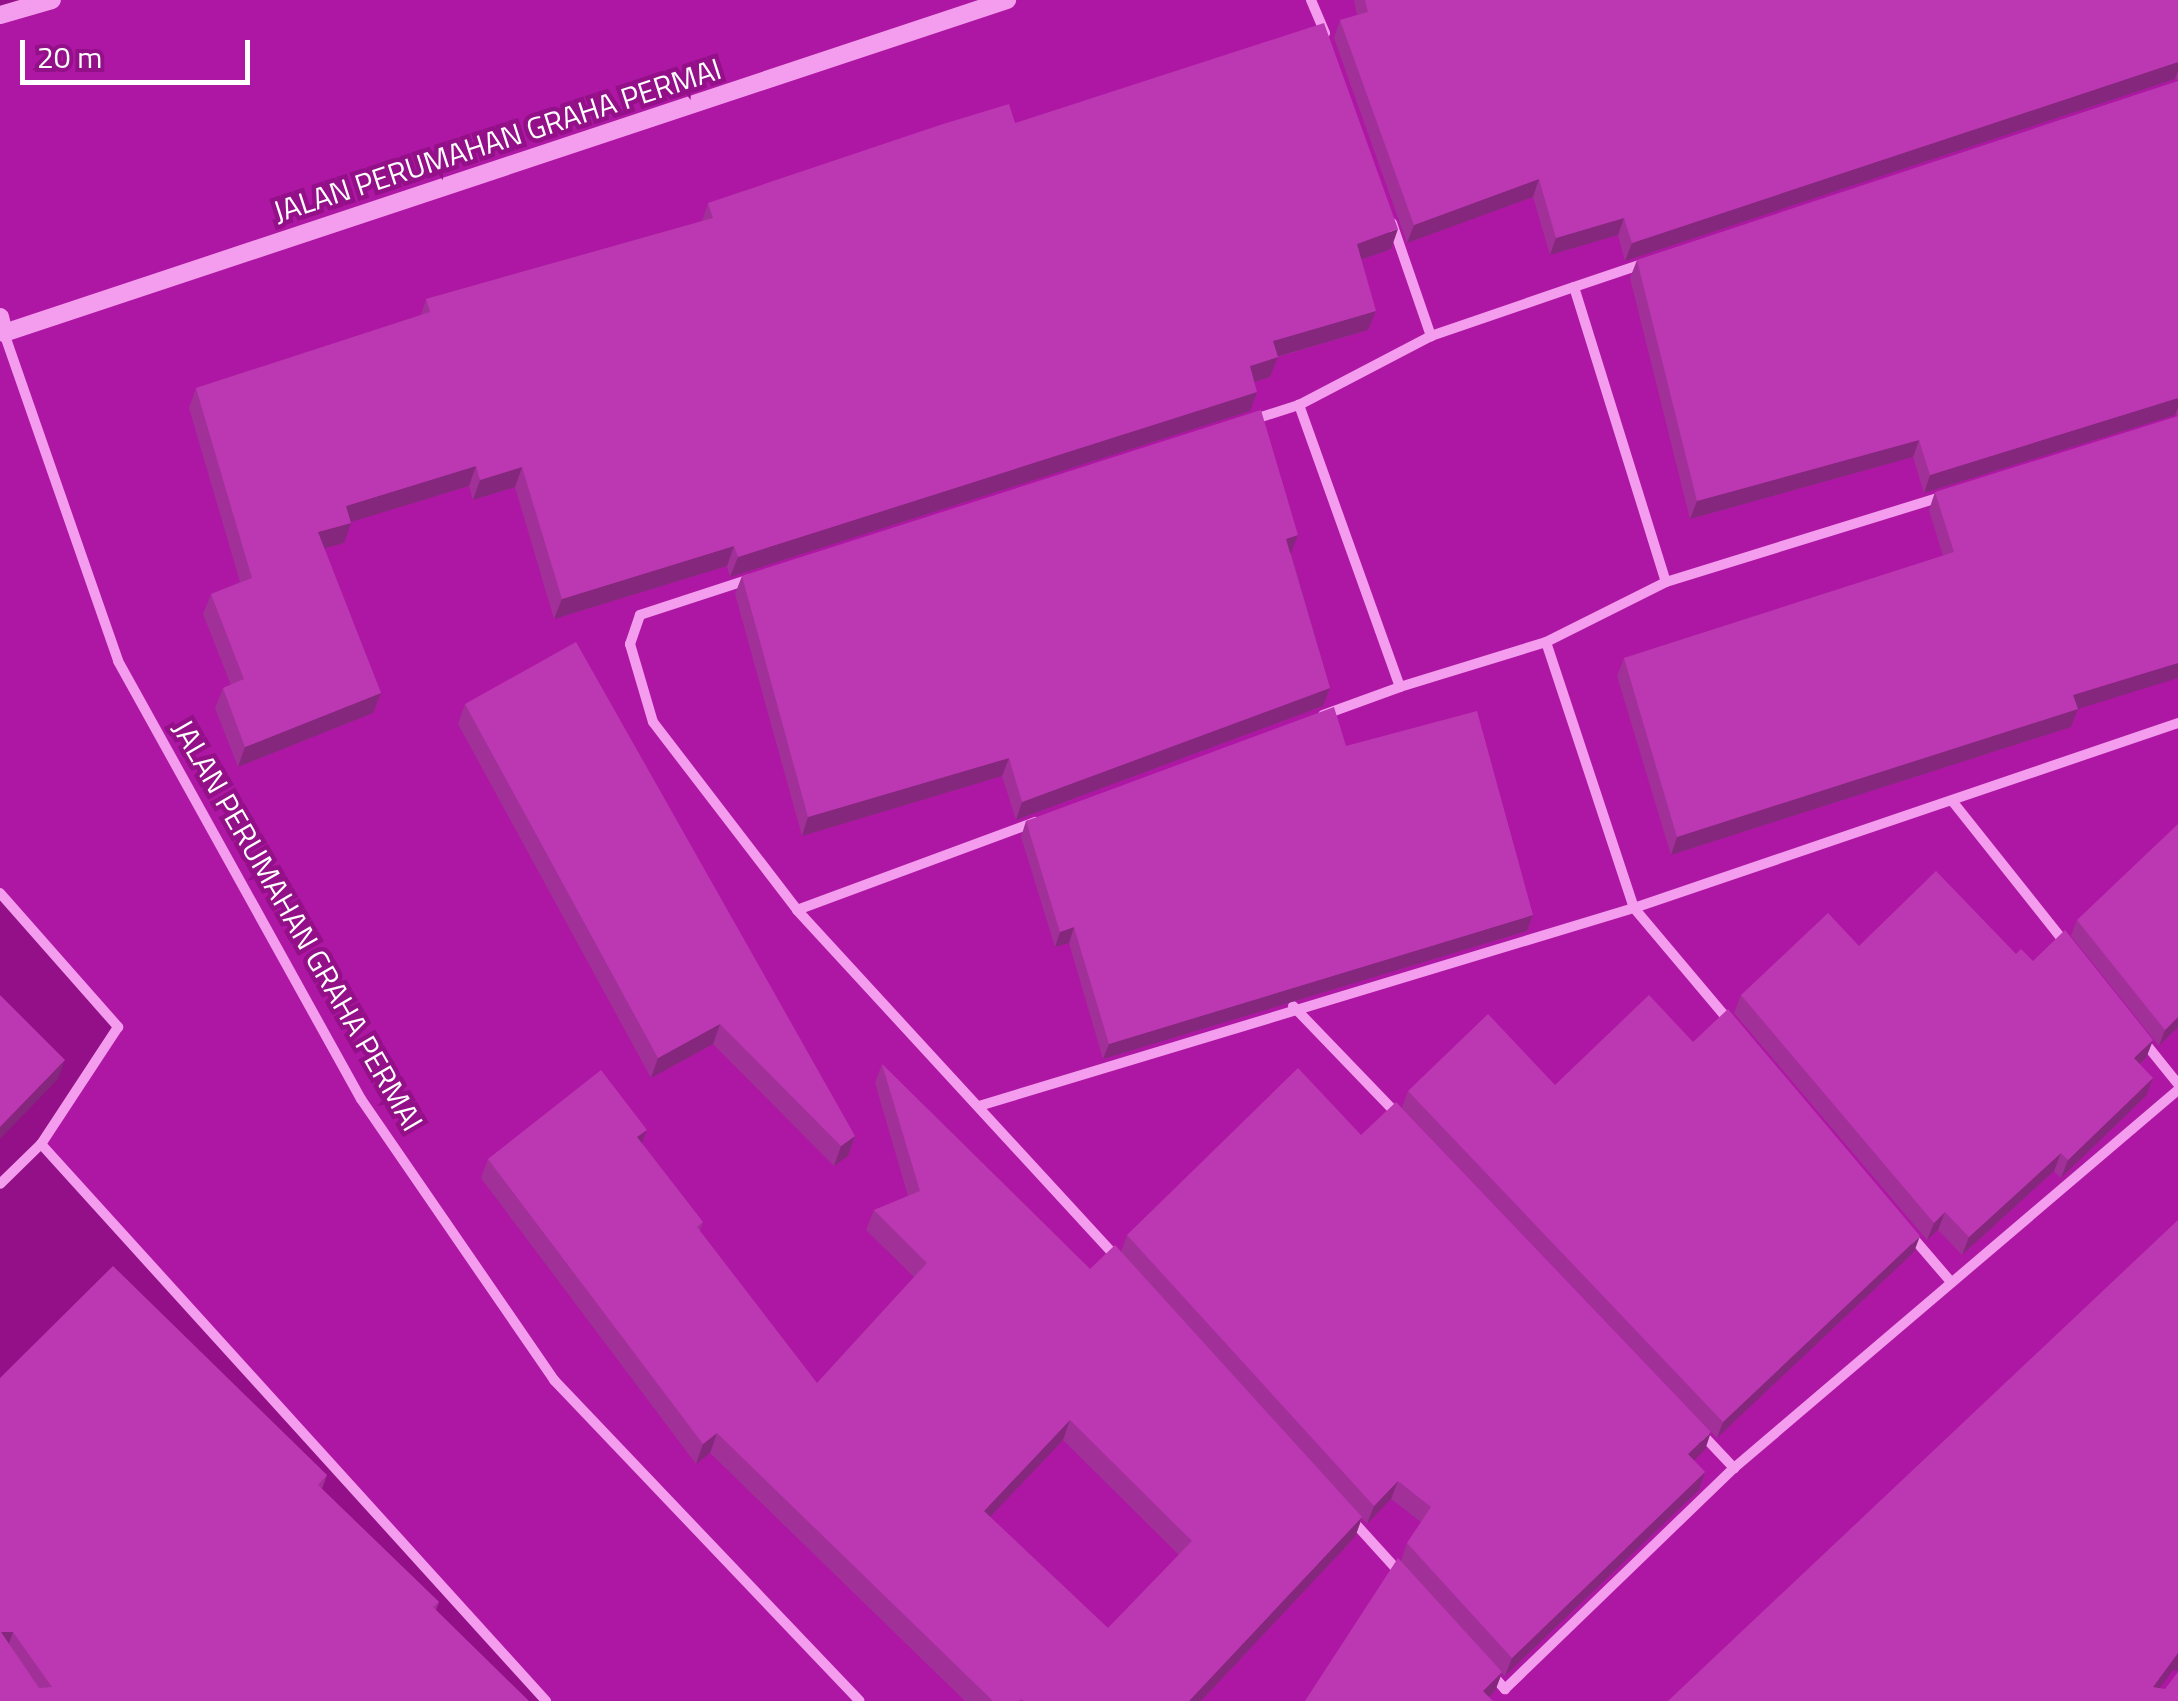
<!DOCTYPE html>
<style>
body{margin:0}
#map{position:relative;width:2178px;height:1701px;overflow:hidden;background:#931088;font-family:"Titillium Web",sans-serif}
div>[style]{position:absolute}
.green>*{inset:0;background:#ae17a3}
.minor>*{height:10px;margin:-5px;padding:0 5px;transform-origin:5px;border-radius:5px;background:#f49ced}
.tertiary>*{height:18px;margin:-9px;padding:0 9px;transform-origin:9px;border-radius:9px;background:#f49ced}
.wall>*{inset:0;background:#a23099}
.shaded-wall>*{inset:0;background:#84277d}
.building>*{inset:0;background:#bc38b2}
span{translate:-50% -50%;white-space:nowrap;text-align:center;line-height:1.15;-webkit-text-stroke:9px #931088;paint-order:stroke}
.street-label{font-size:30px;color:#fff}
.scale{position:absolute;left:20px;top:40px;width:230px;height:45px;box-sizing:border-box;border:5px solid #fff;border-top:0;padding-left:12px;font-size:30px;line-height:35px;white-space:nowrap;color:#fff;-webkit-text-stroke:8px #931088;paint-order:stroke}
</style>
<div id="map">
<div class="green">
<div style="clip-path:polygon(52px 0,2178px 0,2178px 1701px,546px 1701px,41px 1144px,118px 1027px,0 893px,0 15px)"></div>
</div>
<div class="minor">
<div style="left:1311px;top:0;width:36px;rotate:67deg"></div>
<div style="left:1392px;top:223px;width:120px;rotate:71deg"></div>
<div style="left:1574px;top:287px;width:309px;rotate:72.7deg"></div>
<div style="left:1666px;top:582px;width:134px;rotate:153.4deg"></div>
<div style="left:1546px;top:642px;width:153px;rotate:162.9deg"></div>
<div style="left:1400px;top:687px;width:300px;rotate:-109.7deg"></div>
<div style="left:1299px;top:405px;width:149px;rotate:-27.6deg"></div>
<div style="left:1431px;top:336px;width:151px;rotate:-18.9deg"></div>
<div style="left:1574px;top:287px;width:75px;rotate:-18.7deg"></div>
<div style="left:4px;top:333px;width:347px;rotate:70.8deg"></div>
<div style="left:118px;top:661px;width:501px;rotate:60.98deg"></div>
<div style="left:361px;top:1099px;width:341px;rotate:55.5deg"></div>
<div style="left:554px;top:1380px;width:443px;rotate:46.4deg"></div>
<div style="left:1252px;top:420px;width:49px;rotate:-17.7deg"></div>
<div style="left:750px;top:579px;width:116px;rotate:161.9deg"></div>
<div style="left:640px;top:615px;width:31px;rotate:109deg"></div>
<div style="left:630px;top:644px;width:81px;rotate:73.6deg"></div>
<div style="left:653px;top:722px;width:237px;rotate:52.5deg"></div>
<div style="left:797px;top:910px;width:473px;rotate:47.4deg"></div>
<div style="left:1666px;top:582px;width:290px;rotate:-17.2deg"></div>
<div style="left:1546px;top:642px;width:280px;rotate:71.7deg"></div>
<div style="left:1634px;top:908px;width:149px;rotate:49.9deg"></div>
<div style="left:1323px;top:715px;width:82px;rotate:-20deg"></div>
<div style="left:1953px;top:802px;width:180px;rotate:51.5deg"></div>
<div style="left:0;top:893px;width:179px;rotate:48.6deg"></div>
<div style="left:118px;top:1027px;width:140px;rotate:123.3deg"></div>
<div style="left:41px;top:1144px;width:57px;rotate:135.7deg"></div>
<div style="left:797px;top:910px;width:254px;rotate:-20.3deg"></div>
<div style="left:1293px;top:1006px;width:153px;rotate:46.1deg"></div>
<div style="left:2141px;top:1038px;width:59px;rotate:51.2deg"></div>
<div style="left:979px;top:1106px;width:684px;rotate:-16.82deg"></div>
<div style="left:1634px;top:908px;width:575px;rotate:-18.78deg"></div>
<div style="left:41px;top:1144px;width:752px;rotate:47.8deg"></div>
<div style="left:1909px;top:1233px;width:65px;rotate:49.4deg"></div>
<div style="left:1700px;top:1432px;width:50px;rotate:46.6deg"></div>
<div style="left:1352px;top:1520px;width:73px;rotate:47.8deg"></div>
<div style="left:1490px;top:1672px;width:23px;rotate:49deg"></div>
<div style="left:1505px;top:1689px;width:318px;rotate:-44deg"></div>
<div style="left:1734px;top:1468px;width:583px;rotate:-40.41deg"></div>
</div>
<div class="tertiary">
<div style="left:0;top:15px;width:54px;rotate:-16.1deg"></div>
<div style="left:0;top:317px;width:16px;rotate:76deg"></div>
<div style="left:4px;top:333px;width:1057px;rotate:-18.37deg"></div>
</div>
<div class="wall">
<div style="clip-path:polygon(1354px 0,2178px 0,2178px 80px,2175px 79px,1625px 261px,1618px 235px,1550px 255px,1533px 197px,1407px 243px,1334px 38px,1340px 20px,1357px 15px)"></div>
<div style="clip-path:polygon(2178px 81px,2178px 416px,2175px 415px,1924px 493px,1913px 457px,1690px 519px,1630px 278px,1637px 260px)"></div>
<div style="clip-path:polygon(1015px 123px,1391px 249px,1361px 260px,1368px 330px,1278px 357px,1270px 377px,1254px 382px,1250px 411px,730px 577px,727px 566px,554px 619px,515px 487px,473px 500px,469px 486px,350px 522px,344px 543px,324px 548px,381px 693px,373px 713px,238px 767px,215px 708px,223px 688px,231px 685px,203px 614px,211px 594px,240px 582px,189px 408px,196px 388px,421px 315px,426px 299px,702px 221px,708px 203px)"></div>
<div style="clip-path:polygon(1935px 492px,2078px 709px,2071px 727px,1671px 855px,1617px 676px,1624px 658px,1943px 556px,1929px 510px)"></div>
<div style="clip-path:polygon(1291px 553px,1330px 688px,1323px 706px,1016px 820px,1002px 776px,802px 836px,735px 594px,742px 576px)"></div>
<div style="clip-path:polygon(465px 704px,855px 1136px,848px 1156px,834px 1166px,713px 1044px,651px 1078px,458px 724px)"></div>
<div style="clip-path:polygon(1346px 746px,1533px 915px,1527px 931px,1103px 1059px,1069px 943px,1055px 947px,1021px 837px,1026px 821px)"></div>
<div style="clip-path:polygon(2077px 920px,2178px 1027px,2159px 1046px,2071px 936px)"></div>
<div style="clip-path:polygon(1859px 946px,2016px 954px,2153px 1040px,2146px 1058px,2140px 1064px,2146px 1096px,2061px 1178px,2054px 1171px,1962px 1255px,1938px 1230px,1927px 1240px,1734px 1013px,1741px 995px)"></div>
<div style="clip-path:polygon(1693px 1042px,1914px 1252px,1717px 1438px,1402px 1108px,1408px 1091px,1555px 1085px)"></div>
<div style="clip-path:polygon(evenodd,882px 1064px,1090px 1269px,1121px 1252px,1127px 1235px,1361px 1135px,1705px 1450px,1694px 1460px,1705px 1472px,1699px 1490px,1505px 1676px,1502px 1673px,1495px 1691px,1489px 1697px,1305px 1701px,1401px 1561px,1407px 1543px,1421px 1522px,1391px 1499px,1367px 1524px,1362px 1518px,1355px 1537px,1201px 1701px,965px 1701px,710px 1453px,696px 1464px,481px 1178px,488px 1159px,642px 1143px,703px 1222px,700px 1231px,817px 1383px,914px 1277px,866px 1230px,874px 1210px,908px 1196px,875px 1083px,882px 1064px,1063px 1440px,1179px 1555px,1108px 1628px,990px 1517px,1063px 1440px)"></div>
<div style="clip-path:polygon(0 1378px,327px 1475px,322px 1489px,439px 1602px,436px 1610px,0 1701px)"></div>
</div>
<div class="shaded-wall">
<div style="clip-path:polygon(2178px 62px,2178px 71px,2175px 79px,1625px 261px,1632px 243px)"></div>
<div style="clip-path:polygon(1539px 179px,1533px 197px,1407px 243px,1414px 225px)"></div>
<div style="clip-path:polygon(1624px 218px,1618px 235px,1550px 255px,1556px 238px)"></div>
<div style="clip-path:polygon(1398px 229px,1391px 249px,1349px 264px,1357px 244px)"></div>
<div style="clip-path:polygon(1376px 311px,1368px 330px,1266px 360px,1273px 341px)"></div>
<div style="clip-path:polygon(1278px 357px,1270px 377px,1242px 386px,1250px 366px)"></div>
<div style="clip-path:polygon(1257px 392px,1250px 411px,730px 577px,738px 557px)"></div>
<div style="clip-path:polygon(2178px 398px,2178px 408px,2175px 415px,1924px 493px,1930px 475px)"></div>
<div style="clip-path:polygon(1919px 440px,1913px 457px,1690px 519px,1697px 501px)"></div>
<div style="clip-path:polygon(476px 466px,469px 486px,338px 526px,346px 506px)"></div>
<div style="clip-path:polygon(522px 467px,515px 487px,473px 500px,480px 480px)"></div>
<div style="clip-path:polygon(351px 523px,344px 543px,311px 552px,318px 532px)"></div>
<div style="clip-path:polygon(1298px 535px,1291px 553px,1279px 557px,1286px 539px)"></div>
<div style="clip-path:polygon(734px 546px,727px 566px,554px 619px,562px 599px)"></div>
<div style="clip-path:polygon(2178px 663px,2178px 678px,2078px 709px,2071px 727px,1671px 855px,1677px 837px,2073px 695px)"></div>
<div style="clip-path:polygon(1330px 688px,1323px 706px,1016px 820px,1022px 802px)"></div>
<div style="clip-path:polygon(381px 693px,373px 713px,238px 767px,245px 747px)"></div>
<div style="clip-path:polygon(1009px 758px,1002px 776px,802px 836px,808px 817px)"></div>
<div style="clip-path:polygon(1533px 915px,1527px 931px,1103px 1059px,1109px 1044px)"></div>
<div style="clip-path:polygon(1074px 927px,1069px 943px,1055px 947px,1060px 932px)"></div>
<div style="clip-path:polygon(2178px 1017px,2178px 1027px,2159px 1046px,2165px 1030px)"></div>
<div style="clip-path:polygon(720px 1024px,713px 1044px,651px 1078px,658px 1058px)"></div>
<div style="clip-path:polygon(2153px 1040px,2146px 1058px,2127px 1076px,2134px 1058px)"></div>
<div style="clip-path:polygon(65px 1060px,58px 1079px,0 1139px,0 1127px)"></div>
<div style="clip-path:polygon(2153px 1078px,2146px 1096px,2061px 1178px,2068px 1160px)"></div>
<div style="clip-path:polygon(647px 1130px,639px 1149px,637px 1137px)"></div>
<div style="clip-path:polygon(855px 1136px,848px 1156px,834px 1166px,841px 1146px)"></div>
<div style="clip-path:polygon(2061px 1153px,2054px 1171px,1962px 1255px,1969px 1237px)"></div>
<div style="clip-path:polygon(1945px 1212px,1938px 1230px,1927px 1240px,1934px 1223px)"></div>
<div style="clip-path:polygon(1920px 1236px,1914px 1252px,1717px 1438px,1723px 1422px)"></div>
<div style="clip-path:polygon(1070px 1420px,1063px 1440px,977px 1531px,984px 1511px)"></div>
<div style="clip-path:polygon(1711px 1432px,1705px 1450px,1682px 1472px,1688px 1454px)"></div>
<div style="clip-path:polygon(717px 1433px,710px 1453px,696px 1464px,703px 1444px)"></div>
<div style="clip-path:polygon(1705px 1472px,1699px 1490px,1505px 1676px,1512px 1658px)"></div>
<div style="clip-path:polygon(1398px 1481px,1391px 1499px,1367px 1524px,1374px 1506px)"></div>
<div style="clip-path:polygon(1362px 1517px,1355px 1537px,1201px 1701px,1189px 1701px)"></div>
<div style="clip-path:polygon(1px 1632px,13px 1632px,6px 1652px)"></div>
<div style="clip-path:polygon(2178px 1653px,2178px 1671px,2173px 1670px,2150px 1701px,2153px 1687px)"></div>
<div style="clip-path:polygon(1502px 1672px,1495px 1691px,1485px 1701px,1483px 1691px)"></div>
</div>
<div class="building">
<div style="clip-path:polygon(1365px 0,2178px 0,2178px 62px,1632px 243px,1624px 218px,1556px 238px,1539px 179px,1414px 225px,1340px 20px,1368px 12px)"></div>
<div style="clip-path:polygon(1324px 23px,1398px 229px,1357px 244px,1376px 311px,1273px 341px,1278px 357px,1250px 366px,1257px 392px,738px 557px,734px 546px,562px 599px,522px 467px,480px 480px,476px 466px,346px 506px,351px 523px,318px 532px,381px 693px,245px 747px,223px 688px,244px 679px,211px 594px,252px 578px,196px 388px,430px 312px,426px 299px,713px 218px,708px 203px,940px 125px,1009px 104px,1015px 123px)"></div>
<div style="clip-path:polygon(2178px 81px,2178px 398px,1930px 475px,1919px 440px,1697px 501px,1637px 260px)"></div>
<div style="clip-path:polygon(1261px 410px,1298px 535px,1286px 539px,1330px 688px,1022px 802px,1009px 758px,808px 817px,742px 576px)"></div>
<div style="clip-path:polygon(2178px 416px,2178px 663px,2073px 695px,2078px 709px,1677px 837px,1624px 658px,1954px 552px,1935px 492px)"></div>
<div style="clip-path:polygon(576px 642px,855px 1136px,841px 1146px,720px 1024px,658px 1058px,465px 704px)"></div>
<div style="clip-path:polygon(1334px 707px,1346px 746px,1477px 711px,1533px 915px,1109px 1044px,1074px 927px,1060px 932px,1026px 821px)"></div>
<div style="clip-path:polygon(2178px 824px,2178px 1017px,2165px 1030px,2077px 920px)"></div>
<div style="clip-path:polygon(1936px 871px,2016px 954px,2021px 949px,2033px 961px,2065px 930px,2153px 1040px,2134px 1058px,2153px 1078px,2068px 1160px,2061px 1153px,1969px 1237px,1945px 1212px,1934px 1223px,1741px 995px,1828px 913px,1859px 946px)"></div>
<div style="clip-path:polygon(0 995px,65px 1060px,0 1127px)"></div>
<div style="clip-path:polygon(1649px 995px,1693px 1042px,1728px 1009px,1920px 1236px,1723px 1422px,1408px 1091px,1488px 1014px,1555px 1085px)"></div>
<div style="clip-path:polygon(evenodd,882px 1064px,1090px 1269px,1115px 1245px,1362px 1517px,1189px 1701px,1024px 1701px,1021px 1699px,1019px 1701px,993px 1701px,717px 1433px,703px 1444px,488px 1159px,601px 1070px,647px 1130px,637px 1137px,703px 1222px,697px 1227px,817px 1383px,927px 1263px,874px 1210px,920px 1191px,882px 1064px,1070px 1420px,1192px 1541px,1108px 1628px,984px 1511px,1070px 1420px)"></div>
<div style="clip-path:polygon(1298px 1068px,1361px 1135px,1396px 1102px,1711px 1432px,1688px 1454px,1705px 1472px,1512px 1658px,1407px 1543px,1431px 1507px,1398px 1481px,1374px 1506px,1127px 1235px)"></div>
<div style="clip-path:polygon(2178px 1220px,2178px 1653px,2153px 1687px,2165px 1689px,2178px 1672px,2178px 1701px,1668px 1701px)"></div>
<div style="clip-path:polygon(evenodd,113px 1266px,327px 1475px,318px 1485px,439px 1602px,433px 1607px,529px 1701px,0 1701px,0 1378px,113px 1266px,1px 1632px,13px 1632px,52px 1687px,39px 1688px,1px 1632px)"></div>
<div style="clip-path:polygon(1398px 1558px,1502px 1672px,1483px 1691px,1493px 1701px,1305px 1701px)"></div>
</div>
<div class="street-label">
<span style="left:497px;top:140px;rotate:-18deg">JALAN PERUMAHAN GRAHA PERMAI</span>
<span style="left:298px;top:925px;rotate:60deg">JALAN PERUMAHAN GRAHA PERMAI</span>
</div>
<div class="scale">20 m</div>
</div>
